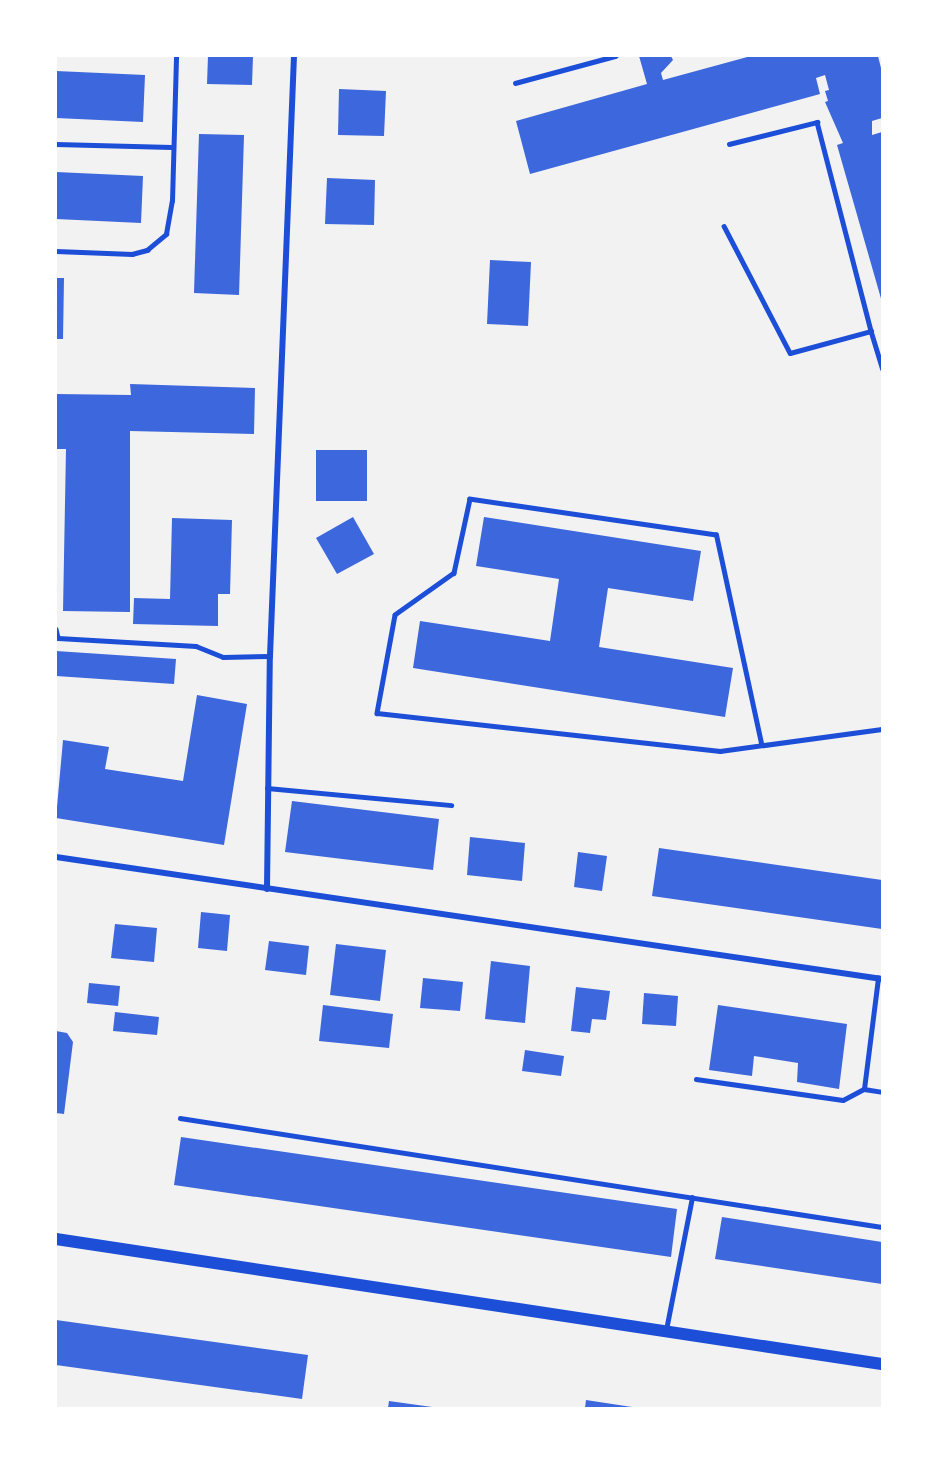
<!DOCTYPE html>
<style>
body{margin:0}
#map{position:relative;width:938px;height:1464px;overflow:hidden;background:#f2f2f2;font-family:Raleway,sans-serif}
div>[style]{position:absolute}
.building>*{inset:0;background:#3d67dc}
.service>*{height:4.5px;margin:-2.25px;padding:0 2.25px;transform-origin:2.25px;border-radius:2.25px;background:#1d4ed8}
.minor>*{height:6px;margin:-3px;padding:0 3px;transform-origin:3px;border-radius:3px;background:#1d4ed8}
.secondary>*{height:12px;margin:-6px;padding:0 6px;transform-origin:6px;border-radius:6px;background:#1d4ed8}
span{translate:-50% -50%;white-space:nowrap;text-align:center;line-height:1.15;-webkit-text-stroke:6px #fff;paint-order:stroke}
.frame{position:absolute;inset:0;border:57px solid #fff;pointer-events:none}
</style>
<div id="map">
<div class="building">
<div style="clip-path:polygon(208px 56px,253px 56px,252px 85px,207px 84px)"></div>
<div style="clip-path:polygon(639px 56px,671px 56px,673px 60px,661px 73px,663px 80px,751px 56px,878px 56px,882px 72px,882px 118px,872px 121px,872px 135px,882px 132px,882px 302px,837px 145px,843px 143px,825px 102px,828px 101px,825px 91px,829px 90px,825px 75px,816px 78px,820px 94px,530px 174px,516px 121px,647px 84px)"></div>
<div style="clip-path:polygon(56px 71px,145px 75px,143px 122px,56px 118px)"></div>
<div style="clip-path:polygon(339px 89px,386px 91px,384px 136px,338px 135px)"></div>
<div style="clip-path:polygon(199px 134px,244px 135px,239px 295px,194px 293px)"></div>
<div style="clip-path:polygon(56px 172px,143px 176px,141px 223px,56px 219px)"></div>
<div style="clip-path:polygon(327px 178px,375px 180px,374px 225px,325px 224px)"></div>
<div style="clip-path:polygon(490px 260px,531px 262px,528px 326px,487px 324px)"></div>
<div style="clip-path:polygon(56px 278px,64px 278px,63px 339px,56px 339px)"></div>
<div style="clip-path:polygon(130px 384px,255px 388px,254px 434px,130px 431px,130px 612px,63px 611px,66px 449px,56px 449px,56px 394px,131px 395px)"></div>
<div style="clip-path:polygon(316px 450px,367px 450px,367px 501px,316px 501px)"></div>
<div style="clip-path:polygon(353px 517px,374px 554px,337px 574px,316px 538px)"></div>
<div style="clip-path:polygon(484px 517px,701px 551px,693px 601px,608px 588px,599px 647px,733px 668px,725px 717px,413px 668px,420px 621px,550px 641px,559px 579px,476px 566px)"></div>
<div style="clip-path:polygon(172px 518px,232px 520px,230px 594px,218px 594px,218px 626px,133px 624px,134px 598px,170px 599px)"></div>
<div style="clip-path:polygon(56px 651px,176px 659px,174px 684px,56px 676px)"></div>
<div style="clip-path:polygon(197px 695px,247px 704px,224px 845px,56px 818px,63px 740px,109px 747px,105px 769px,183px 781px)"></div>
<div style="clip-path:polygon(292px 801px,439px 819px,433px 870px,285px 852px)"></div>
<div style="clip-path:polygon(470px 837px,525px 843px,522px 881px,467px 875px)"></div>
<div style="clip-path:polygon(659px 848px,882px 880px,882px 929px,652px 896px)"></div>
<div style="clip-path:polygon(578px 852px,607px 856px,602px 891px,574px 887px)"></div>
<div style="clip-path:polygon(201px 912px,230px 915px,227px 951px,198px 948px)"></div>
<div style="clip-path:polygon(115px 924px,157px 928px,154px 962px,111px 958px)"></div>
<div style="clip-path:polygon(269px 941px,309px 946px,306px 975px,265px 970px)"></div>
<div style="clip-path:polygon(336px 944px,386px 950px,380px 1001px,330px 995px)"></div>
<div style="clip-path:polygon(491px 961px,530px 966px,525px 1023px,485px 1019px)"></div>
<div style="clip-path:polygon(423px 978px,463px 982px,460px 1011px,420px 1008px)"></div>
<div style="clip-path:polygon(89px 983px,120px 986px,118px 1006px,87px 1003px)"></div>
<div style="clip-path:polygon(576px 987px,610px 991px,606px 1020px,592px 1019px,590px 1033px,571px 1031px)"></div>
<div style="clip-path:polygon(644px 993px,678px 996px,676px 1026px,642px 1024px)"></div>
<div style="clip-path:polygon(323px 1005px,393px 1014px,389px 1048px,319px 1041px)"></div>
<div style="clip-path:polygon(718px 1005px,847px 1024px,839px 1089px,797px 1082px,798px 1063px,754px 1056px,752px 1076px,709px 1070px)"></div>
<div style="clip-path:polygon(115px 1012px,159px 1017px,157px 1035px,113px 1031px)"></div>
<div style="clip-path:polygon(56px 1031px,67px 1033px,73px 1042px,64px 1114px,56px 1113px)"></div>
<div style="clip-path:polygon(525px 1050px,564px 1056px,561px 1076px,522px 1071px)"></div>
<div style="clip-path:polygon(181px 1137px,677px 1209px,671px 1257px,174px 1185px)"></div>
<div style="clip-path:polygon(722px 1217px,882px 1242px,882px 1284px,715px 1259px)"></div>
<div style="clip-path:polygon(56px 1320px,308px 1355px,302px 1399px,56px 1365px)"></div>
<div style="clip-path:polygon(586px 1400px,632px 1407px,632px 1408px,585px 1408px)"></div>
<div style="clip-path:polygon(389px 1401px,432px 1407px,432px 1408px,388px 1408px)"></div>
</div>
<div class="service">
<div style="left:515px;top:83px;width:104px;rotate:-15.1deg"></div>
<div style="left:56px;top:144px;width:115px;rotate:1.5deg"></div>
<div style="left:729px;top:144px;width:91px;rotate:-14deg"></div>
<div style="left:817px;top:122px;width:216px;rotate:75.5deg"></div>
<div style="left:724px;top:226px;width:143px;rotate:62.5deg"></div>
<div style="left:790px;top:353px;width:84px;rotate:-15.2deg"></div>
<div style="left:871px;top:331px;width:39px;rotate:73deg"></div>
<div style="left:56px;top:251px;width:76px;rotate:2.3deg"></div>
<div style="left:132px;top:254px;width:16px;rotate:-15deg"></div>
<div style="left:147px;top:250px;width:25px;rotate:-40deg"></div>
<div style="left:166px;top:234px;width:34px;rotate:-80deg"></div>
<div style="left:172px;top:201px;width:145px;rotate:-88.4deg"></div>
<div style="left:56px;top:629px;width:9px;rotate:77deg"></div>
<div style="left:58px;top:638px;width:138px;rotate:3.3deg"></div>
<div style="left:196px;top:646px;width:29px;rotate:22deg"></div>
<div style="left:223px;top:657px;width:47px;rotate:-1.2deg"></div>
<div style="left:761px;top:743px;width:213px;rotate:-102.2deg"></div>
<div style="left:716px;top:535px;width:249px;rotate:-171.7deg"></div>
<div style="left:470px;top:499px;width:76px;rotate:102.2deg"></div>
<div style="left:454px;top:573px;width:72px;rotate:144.6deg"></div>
<div style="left:395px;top:615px;width:100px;rotate:100.4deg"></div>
<div style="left:377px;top:713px;width:345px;rotate:6.3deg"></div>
<div style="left:720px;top:751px;width:163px;rotate:-7.7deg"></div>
<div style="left:267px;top:788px;width:185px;rotate:5.3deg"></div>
<div style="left:696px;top:1079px;width:148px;rotate:8.1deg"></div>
<div style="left:843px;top:1100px;width:24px;rotate:-28deg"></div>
<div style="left:864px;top:1089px;width:18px;rotate:9deg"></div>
<div style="left:864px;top:1089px;width:112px;rotate:-82.8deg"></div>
<div style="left:180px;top:1118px;width:710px;rotate:8.83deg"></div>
<div style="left:666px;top:1330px;width:135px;rotate:-78.9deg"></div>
</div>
<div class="minor">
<div style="left:56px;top:857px;width:835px;rotate:8.4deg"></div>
<div style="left:267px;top:889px;width:233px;rotate:-89.3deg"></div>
<div style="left:270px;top:656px;width:600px;rotate:-87.71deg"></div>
</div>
<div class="secondary">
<div style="left:56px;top:1239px;width:835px;rotate:8.61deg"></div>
</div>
<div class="frame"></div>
</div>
